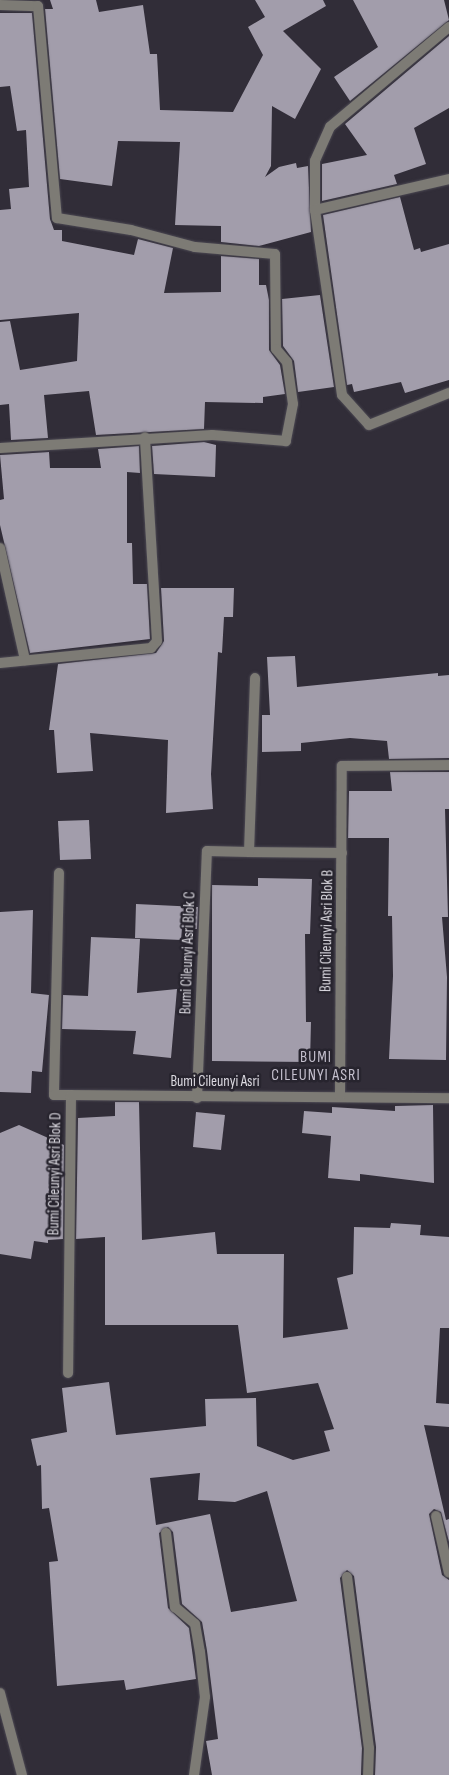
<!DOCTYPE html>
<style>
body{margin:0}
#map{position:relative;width:449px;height:1775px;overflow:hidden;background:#312d38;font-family:"Sofia Sans Condensed",sans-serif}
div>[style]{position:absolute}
.building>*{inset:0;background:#a29dab}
.roads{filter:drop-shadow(0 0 1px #4c4953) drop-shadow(0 0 1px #4c4953)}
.street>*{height:10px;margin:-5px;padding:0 5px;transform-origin:5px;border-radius:5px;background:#7d7b75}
span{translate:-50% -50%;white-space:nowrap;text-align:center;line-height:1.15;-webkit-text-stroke:5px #27242e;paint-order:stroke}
.street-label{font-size:15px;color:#dbd9e0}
.neighbourhood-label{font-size:16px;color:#c5c0ce;letter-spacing:1px}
</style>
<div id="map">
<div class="building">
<div style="clip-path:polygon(50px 0,96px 0,99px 12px,143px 5px,150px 54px,157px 54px,160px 110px,233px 112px,263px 55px,248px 27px,265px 17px,255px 0,323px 0,326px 6px,283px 31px,321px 69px,295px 119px,272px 106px,271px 166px,265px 177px,279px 167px,296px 163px,297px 168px,308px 166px,311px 232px,259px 246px,221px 242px,221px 226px,175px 225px,180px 142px,118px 141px,112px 186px,60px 179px,45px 9px,53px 9px)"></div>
<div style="clip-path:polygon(353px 0,444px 0,449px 20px,350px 101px,334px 77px,378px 47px)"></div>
<div style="clip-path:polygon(0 13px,32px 13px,50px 219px,54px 230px,62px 230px,62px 241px,134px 255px,138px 239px,173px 248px,164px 293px,221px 292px,221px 256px,259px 259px,259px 285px,266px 285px,269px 300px,269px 350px,280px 365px,285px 394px,263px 397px,263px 403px,205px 402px,204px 429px,96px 435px,89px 391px,44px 395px,48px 438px,11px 440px,9px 404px,0 405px,0 322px,10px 321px,20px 370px,77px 361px,79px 313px,0 320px,0 210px,11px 209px,9px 189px,29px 187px,26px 130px,17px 131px,10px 86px,0 87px)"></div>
<div style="clip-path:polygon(449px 36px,449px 108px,414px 128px,426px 164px,394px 175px,397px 184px,322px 201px,322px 164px,367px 155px,345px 124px)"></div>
<div style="clip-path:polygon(400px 197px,414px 250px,420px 248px,421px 252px,449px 244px,449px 380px,405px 393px,401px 382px,354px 392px,352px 384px,347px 385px,323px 215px)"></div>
<div style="clip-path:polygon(320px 295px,334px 387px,298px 392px,294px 361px,283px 346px,282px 299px)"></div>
<div style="clip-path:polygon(204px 442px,216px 445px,215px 477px,154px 474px,152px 446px)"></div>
<div style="clip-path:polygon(139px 446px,140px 473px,127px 472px,127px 543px,132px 543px,133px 584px,147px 584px,150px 639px,30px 653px,0 525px,0 500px,4px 499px,0 455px,49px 452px,50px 468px,101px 468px,98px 449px)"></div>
<div style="clip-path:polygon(161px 588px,234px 588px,233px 617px,224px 617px,222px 653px,218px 652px,211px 774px,213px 809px,166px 813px,168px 740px,90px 733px,93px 771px,57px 773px,54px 730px,49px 730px,58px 664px,156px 653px,164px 641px)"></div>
<div style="clip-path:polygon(295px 656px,297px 687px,438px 673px,438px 676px,449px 675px,449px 758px,389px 759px,387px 741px,350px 738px,301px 743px,301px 751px,262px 752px,262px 715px,270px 715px,267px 657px)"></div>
<div style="clip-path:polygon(390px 772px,449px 772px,449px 809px,445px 809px,448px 917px,442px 917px,447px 977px,446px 1060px,389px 1059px,393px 976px,392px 916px,388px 916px,389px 838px,348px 838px,349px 791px,392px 791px)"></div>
<div style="clip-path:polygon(89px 820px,91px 859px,60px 860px,58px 821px)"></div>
<div style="clip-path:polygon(258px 878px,312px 879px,310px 934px,305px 934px,306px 1022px,311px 1022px,310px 1062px,212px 1061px,212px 885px,258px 886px)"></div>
<div style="clip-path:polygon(136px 904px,198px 907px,197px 929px,182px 928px,181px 940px,135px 938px)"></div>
<div style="clip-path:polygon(33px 910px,31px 993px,49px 995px,42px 1072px,32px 1071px,31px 1093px,0 1092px,0 912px)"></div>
<div style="clip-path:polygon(91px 937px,140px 939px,137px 993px,177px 989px,171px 1058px,133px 1054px,136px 1031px,62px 1029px,63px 995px,88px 996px)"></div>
<div style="clip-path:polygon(evenodd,115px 1102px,139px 1102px,142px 1240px,215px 1232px,217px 1254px,284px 1254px,283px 1338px,348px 1329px,337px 1278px,353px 1274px,354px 1227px,390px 1228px,391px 1223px,421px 1225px,420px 1235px,449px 1237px,449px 1328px,440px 1328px,436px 1403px,449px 1404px,449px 1427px,424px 1425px,446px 1520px,449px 1519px,449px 1542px,441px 1512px,434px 1509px,429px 1514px,442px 1575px,449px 1580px,449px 1775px,375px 1775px,376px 1747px,354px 1576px,347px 1570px,340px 1578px,362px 1748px,361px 1775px,212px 1775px,206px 1741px,218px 1739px,207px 1651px,202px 1622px,182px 1604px,173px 1532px,168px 1527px,159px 1533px,168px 1608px,189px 1628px,196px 1679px,126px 1690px,124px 1680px,57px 1686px,49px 1562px,58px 1561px,49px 1508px,42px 1509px,41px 1465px,37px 1466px,31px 1439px,67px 1432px,62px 1388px,109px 1382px,116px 1435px,206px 1426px,205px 1399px,256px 1398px,257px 1446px,293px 1460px,330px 1451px,324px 1431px,334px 1429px,318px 1383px,247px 1393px,238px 1325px,105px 1325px,105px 1237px,76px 1239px,78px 1118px,115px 1116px,115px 1102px,200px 1473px,198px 1500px,235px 1502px,267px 1491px,297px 1601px,231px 1612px,210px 1514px,156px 1525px,150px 1478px,200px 1473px)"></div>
<div style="clip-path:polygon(433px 1105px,434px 1183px,360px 1174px,360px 1181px,328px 1178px,331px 1136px,302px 1133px,304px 1111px,332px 1113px,332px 1107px,395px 1111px,395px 1106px)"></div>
<div style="clip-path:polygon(196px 1112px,225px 1115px,221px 1150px,193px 1147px)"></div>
<div style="clip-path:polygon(19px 1125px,64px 1145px,63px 1239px,48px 1240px,48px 1243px,34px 1241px,31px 1259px,0 1254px,0 1133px)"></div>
</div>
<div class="roads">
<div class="street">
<div style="left:0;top:5px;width:38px;rotate:2deg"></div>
<div style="left:38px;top:6px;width:213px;rotate:84.9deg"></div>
<div style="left:57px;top:218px;width:75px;rotate:9.2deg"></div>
<div style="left:131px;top:230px;width:66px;rotate:14.9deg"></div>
<div style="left:195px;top:247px;width:80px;rotate:5deg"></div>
<div style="left:275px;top:254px;width:95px;rotate:89.4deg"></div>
<div style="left:276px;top:349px;width:17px;rotate:50deg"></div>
<div style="left:287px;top:362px;width:42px;rotate:81.9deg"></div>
<div style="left:293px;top:404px;width:38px;rotate:101deg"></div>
<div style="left:286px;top:441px;width:74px;rotate:-175.4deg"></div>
<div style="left:212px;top:435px;width:212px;rotate:176.5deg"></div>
<div style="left:449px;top:27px;width:155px;rotate:140deg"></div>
<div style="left:330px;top:127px;width:37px;rotate:114deg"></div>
<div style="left:315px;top:161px;width:49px;rotate:90deg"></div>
<div style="left:315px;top:210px;width:187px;rotate:81.7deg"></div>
<div style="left:342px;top:395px;width:40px;rotate:48deg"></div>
<div style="left:369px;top:425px;width:86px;rotate:-21.8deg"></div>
<div style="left:315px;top:210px;width:138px;rotate:-13deg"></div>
<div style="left:0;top:548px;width:115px;rotate:77.4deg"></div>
<div style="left:0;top:663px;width:152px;rotate:-5.7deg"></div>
<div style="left:151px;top:648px;width:9px;rotate:-49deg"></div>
<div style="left:157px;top:641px;width:204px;rotate:-93.4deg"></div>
<div style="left:249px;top:852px;width:93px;rotate:0.6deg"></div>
<div style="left:59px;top:873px;width:222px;rotate:91.3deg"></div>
<div style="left:54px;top:1095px;width:17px"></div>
<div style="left:71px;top:1095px;width:278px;rotate:90.6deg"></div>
<div style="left:71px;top:1095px;width:378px;rotate:0.5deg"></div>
<div style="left:340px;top:1096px;width:330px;rotate:-89.7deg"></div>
<div style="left:342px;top:766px;width:107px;rotate:-0.5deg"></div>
<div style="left:197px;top:1098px;width:247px;rotate:-87.7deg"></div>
<div style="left:207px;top:851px;width:42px;rotate:1.4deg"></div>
<div style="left:249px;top:852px;width:174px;rotate:-88deg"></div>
<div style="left:436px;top:1516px;width:58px;rotate:77.2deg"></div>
<div style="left:166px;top:1533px;width:75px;rotate:83.1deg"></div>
<div style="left:175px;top:1607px;width:26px;rotate:40deg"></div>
<div style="left:195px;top:1624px;width:28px;rotate:80deg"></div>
<div style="left:200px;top:1652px;width:45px;rotate:83.7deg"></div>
<div style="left:205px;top:1697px;width:79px;rotate:98deg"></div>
<div style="left:347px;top:1577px;width:172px;rotate:82.7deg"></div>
<div style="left:369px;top:1748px;width:27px;rotate:92deg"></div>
<div style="left:0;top:1693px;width:85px;rotate:75deg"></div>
</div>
</div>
<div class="street-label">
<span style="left:327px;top:931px;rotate:-89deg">Bumi Cileunyi Asri Blok B</span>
<span style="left:188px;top:953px;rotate:-88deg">Bumi Cileunyi Asri Blok C</span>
<span style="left:215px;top:1082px">Bumi Cileunyi Asri</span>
<span style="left:55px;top:1174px;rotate:-89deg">Bumi Cileunyi Asri Blok D</span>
</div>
<div class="neighbourhood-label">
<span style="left:316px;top:1067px">BUMI<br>CILEUNYI ASRI</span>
</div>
</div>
